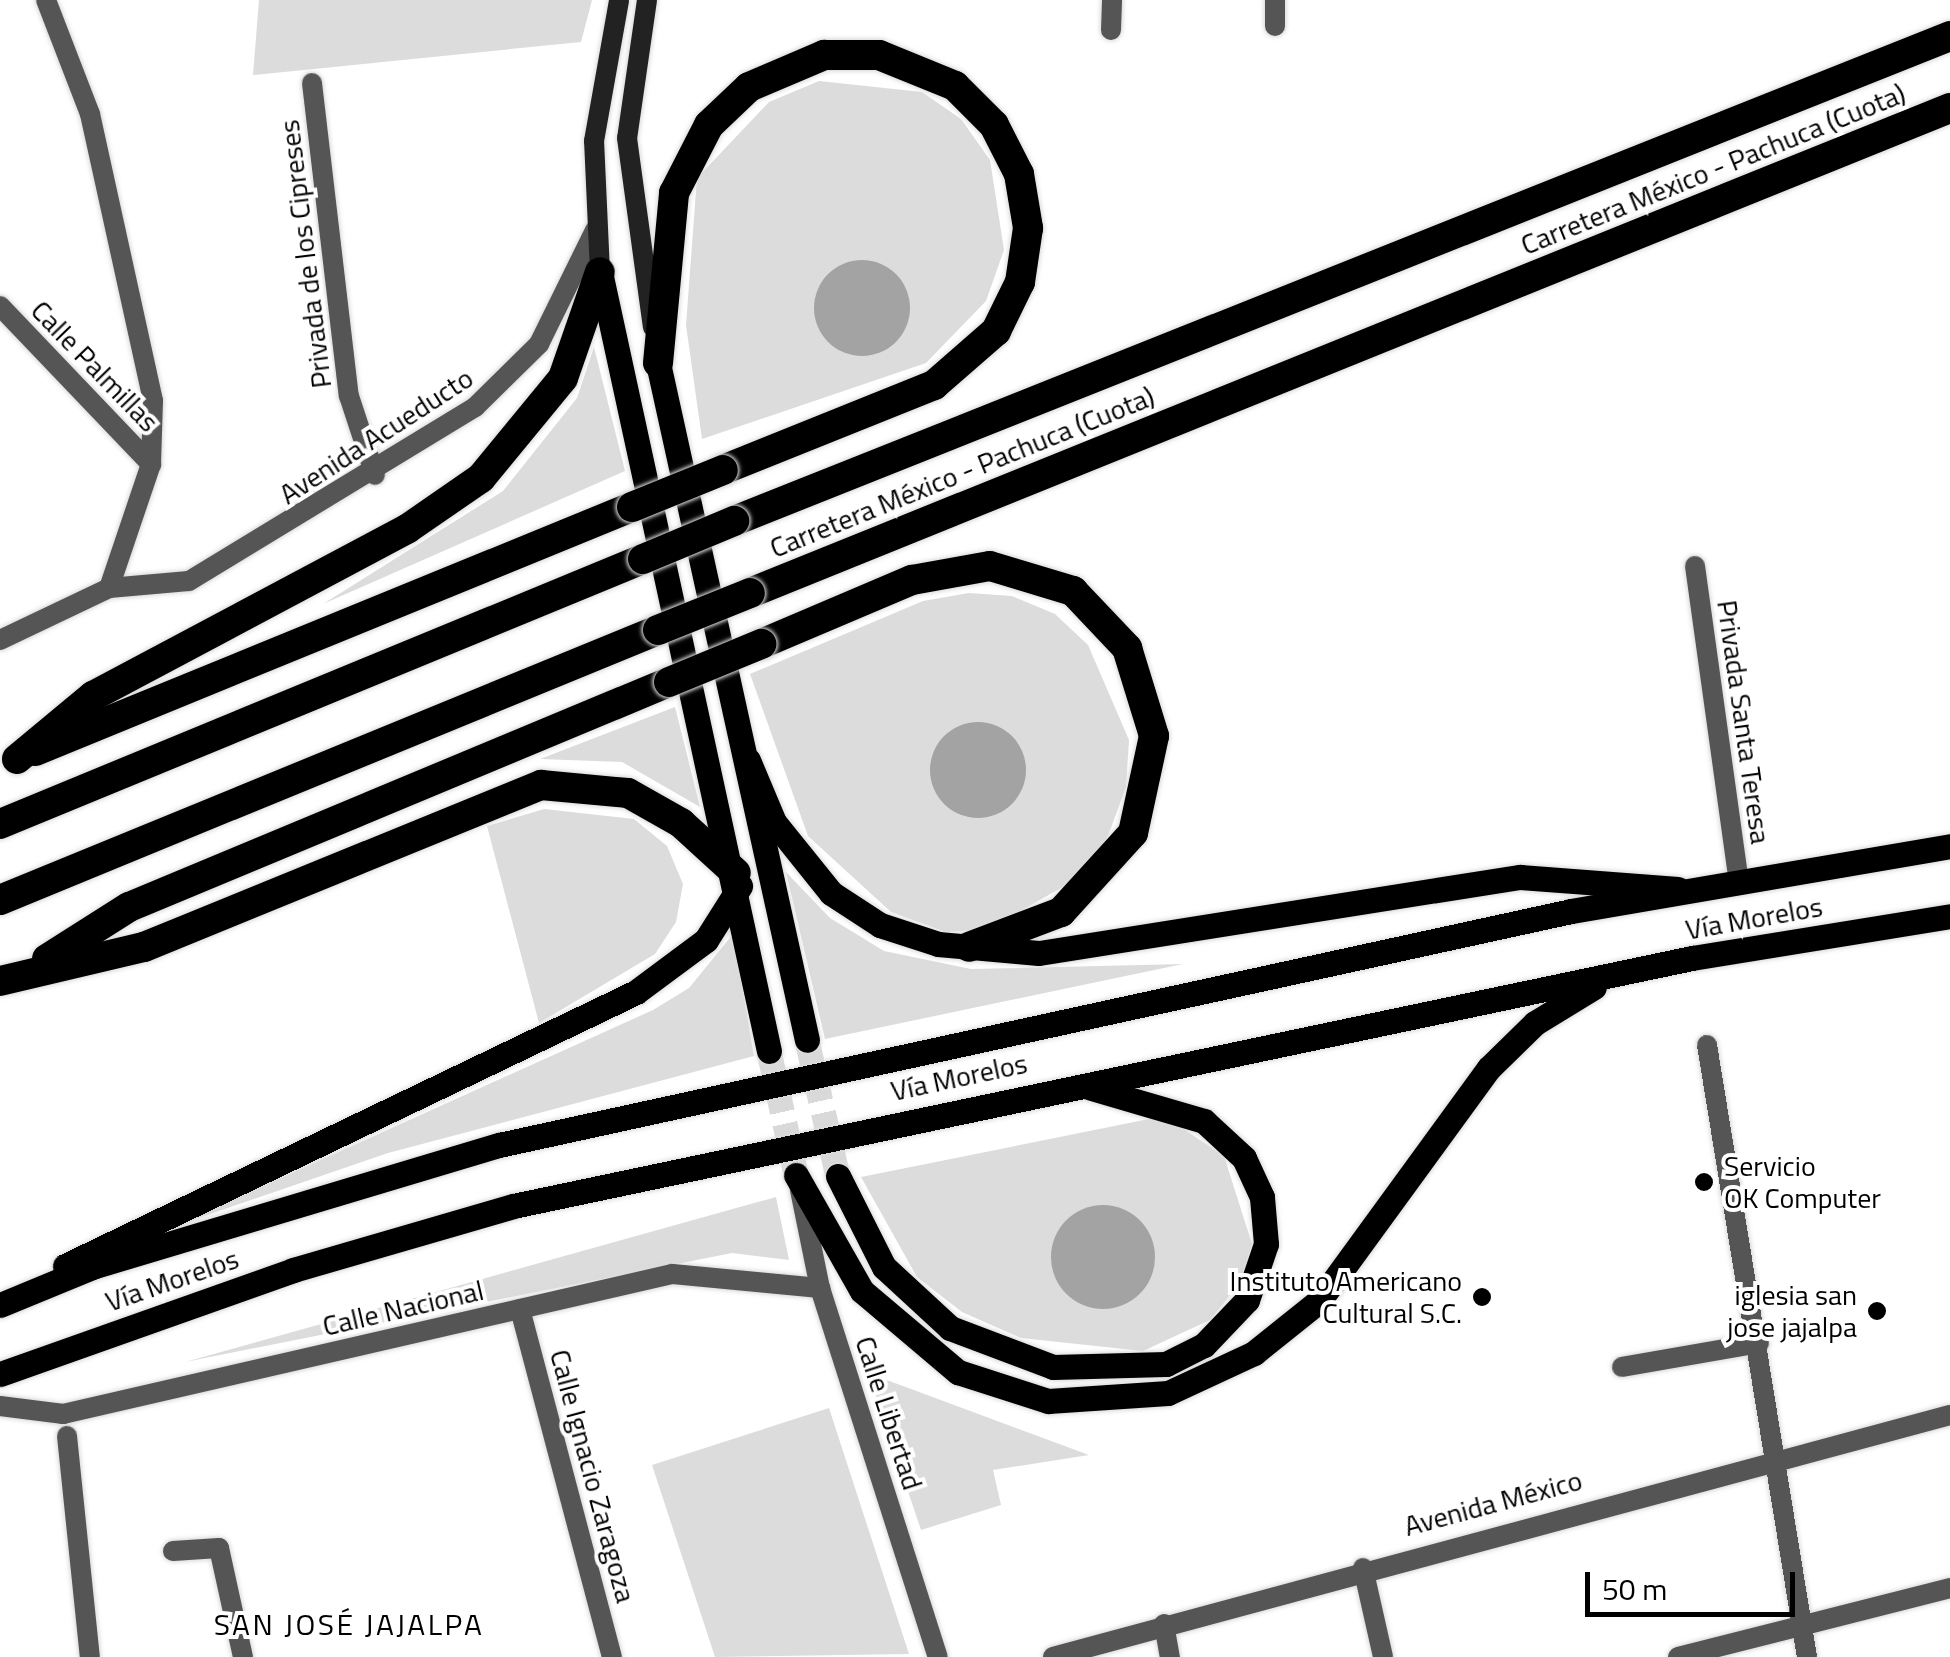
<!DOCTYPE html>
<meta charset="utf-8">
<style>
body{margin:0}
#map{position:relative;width:1950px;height:1657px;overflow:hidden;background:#fff;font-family:"Titillium Web",sans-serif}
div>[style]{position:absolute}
.green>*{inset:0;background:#dcdcdc}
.water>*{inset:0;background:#a3a3a3}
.round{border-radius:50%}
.primary-tunnel>*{height:25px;margin-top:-12.5px;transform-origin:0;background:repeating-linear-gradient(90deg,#d9d9d9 0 25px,transparent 0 37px)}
.roads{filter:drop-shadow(0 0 2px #dbdbdb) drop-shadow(0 0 2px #dbdbdb)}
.minor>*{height:20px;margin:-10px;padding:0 10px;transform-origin:10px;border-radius:10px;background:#555}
.tertiary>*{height:20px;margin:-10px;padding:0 10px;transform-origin:10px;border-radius:10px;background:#555}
.secondary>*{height:20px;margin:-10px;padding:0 10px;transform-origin:10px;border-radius:10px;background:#222}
.primary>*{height:25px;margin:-12.5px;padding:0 12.5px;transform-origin:12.5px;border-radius:12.5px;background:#000}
.motorway>*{height:30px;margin:-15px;padding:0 15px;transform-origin:15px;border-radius:15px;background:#000}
.bridges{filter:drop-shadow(0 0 2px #dbdbdb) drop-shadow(0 0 2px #dbdbdb)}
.motorway-bridge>*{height:30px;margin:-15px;padding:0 15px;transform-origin:15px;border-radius:15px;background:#000}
.dots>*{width:28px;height:28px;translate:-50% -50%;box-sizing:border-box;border:5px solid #fff;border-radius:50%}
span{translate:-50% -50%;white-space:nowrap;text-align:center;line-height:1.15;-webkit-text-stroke:8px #fff;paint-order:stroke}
.street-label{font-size:28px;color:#000}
.poi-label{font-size:28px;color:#000}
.left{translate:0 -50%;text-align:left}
.right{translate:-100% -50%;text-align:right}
.neighbourhood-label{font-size:30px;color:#000;letter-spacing:2.5px}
.scale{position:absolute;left:1585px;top:1572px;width:210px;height:45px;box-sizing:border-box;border:5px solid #000;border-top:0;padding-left:12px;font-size:30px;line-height:35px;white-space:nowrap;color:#000;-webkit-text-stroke:8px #fff;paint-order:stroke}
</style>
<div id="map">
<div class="green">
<div style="clip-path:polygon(259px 0,592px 0,581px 42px,253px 75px)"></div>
<div style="clip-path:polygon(819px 81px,922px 92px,961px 119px,990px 160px,1004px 250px,986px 301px,926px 363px,702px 439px,686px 325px,697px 178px,769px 102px)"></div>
<div style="clip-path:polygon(594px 347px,625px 471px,323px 604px,503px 491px,577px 398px)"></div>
<div style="clip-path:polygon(969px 593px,1012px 596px,1055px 614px,1088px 645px,1129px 740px,1126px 787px,1108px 836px,1075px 880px,989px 929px,946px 932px,891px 912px,808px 836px,750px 674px,923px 601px)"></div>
<div style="clip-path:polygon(675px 707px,700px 807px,622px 762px,540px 759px)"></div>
<div style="clip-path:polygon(544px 809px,634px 819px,667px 846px,683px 884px,676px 922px,655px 954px,539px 1023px,487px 826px)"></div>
<div style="clip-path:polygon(786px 872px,830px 918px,884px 951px,971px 969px,1183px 964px,825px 1039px)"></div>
<div style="clip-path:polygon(733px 934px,754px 1056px,388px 1153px,175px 1226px,653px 1010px,689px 988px)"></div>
<div style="clip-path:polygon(1164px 1116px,1224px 1156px,1252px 1244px,1240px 1283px,1210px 1320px,1143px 1351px,1021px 1338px,962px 1312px,917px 1277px,861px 1177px)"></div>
<div style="clip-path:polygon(776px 1197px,789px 1260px,732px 1253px,185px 1362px)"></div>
<div style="clip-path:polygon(868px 1373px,1089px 1455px,993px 1470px,1001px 1505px,921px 1530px)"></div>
<div style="clip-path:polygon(829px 1408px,909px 1654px,715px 1657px,652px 1465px)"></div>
</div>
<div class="water">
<div class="round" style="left:814px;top:260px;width:96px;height:96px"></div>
<div class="round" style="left:930px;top:722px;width:96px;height:96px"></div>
<div class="round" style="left:1051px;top:1205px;width:104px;height:104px"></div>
</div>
<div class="primary-tunnel">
<div style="left:807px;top:1040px;width:139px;rotate:77.2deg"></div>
<div style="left:769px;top:1051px;width:121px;rotate:77.6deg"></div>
</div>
<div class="roads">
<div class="minor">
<div style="left:46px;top:0;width:122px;rotate:68.9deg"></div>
<div style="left:90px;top:114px;width:294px;rotate:77.6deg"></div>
<div style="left:153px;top:401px;width:63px;rotate:91.8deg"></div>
<div style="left:151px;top:464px;width:131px;rotate:108.7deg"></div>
<div style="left:1275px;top:26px;width:26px;rotate:-90deg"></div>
<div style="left:1111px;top:30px;width:30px;rotate:-88deg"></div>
<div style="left:312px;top:83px;width:315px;rotate:83.3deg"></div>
<div style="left:349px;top:396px;width:83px;rotate:71.8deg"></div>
<div style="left:0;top:306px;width:219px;rotate:46.3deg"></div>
<div style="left:1695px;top:566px;width:322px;rotate:82.1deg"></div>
<div style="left:1707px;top:1045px;width:620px;rotate:80.72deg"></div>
<div style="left:800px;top:1190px;width:100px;rotate:78.5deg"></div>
<div style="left:820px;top:1288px;width:387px;rotate:72.3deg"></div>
<div style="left:520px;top:1309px;width:360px;rotate:75.2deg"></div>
<div style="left:1622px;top:1367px;width:139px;rotate:-9.9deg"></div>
<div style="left:0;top:1406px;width:64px;rotate:7.2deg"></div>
<div style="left:63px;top:1414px;width:625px;rotate:-12.95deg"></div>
<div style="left:672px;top:1274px;width:149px;rotate:5.4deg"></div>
<div style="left:67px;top:1436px;width:222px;rotate:84.1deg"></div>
<div style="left:173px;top:1551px;width:46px;rotate:-3.7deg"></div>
<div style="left:219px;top:1548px;width:112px;rotate:77.6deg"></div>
<div style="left:1363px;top:1568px;width:91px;rotate:77.3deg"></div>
<div style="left:1164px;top:1624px;width:34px;rotate:80deg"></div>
<div style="left:1053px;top:1657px;width:929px;rotate:-15.1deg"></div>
<div style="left:1678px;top:1657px;width:281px;rotate:-14.2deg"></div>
</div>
<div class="tertiary">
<div style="left:0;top:640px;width:121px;rotate:-25.5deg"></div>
<div style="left:109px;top:588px;width:80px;rotate:-5deg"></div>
<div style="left:189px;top:581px;width:335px;rotate:-31.3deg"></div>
<div style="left:475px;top:407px;width:90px;rotate:-44.5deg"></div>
<div style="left:539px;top:344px;width:127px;rotate:-63.8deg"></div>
</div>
<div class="secondary">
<div style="left:647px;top:0;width:139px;rotate:98.2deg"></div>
<div style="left:627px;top:138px;width:191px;rotate:82.2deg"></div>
<div style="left:600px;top:272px;width:131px;rotate:-92.6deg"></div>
<div style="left:594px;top:141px;width:143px;rotate:-79.9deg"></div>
</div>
<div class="primary">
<div style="left:600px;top:272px;width:797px;rotate:77.76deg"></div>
<div style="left:658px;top:363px;width:693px;rotate:77.59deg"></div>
<div style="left:748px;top:760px;width:67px;rotate:67.2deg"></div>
<div style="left:774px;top:822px;width:91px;rotate:51.2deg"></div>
<div style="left:831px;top:893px;width:59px;rotate:33.1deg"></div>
<div style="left:880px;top:925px;width:61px;rotate:18.1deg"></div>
<div style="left:938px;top:944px;width:101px;rotate:5.1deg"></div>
<div style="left:1039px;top:953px;width:487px;rotate:-9deg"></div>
<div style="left:1520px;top:877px;width:158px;rotate:4.3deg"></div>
<div style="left:796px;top:1175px;width:133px;rotate:60.4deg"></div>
<div style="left:862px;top:1291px;width:126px;rotate:40.2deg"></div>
<div style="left:958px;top:1372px;width:95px;rotate:17.9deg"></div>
<div style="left:1048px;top:1401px;width:120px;rotate:-3.8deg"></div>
<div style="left:1168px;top:1393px;width:95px;rotate:-24.9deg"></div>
<div style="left:1254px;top:1353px;width:83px;rotate:-38.7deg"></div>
<div style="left:1319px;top:1301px;width:288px;rotate:-53.9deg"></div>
<div style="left:1489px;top:1068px;width:64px;rotate:-44.4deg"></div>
<div style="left:1535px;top:1023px;width:69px;rotate:-31.4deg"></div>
<div style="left:838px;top:1176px;width:102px;rotate:63.2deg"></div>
<div style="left:884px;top:1267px;width:90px;rotate:42.7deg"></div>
<div style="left:950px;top:1328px;width:110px;rotate:20.7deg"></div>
<div style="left:1053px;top:1367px;width:113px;rotate:-1.5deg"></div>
<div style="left:1166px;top:1364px;width:42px;rotate:-26.6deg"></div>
<div style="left:1204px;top:1345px;width:62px;rotate:-46.3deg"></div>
<div style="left:1247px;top:1300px;width:59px;rotate:-71.3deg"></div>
<div style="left:1266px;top:1244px;width:47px;rotate:-94.9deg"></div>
<div style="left:1262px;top:1197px;width:43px;rotate:-114.8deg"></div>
<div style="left:1244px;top:1158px;width:54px;rotate:-137.2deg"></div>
<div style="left:1204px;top:1121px;width:118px;rotate:-163.7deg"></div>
<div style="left:65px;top:1266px;width:633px;rotate:-25.63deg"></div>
<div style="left:636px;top:992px;width:87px;rotate:-36.6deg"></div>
<div style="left:706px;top:940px;width:64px;rotate:-57.8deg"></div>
<div style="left:0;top:1305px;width:100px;rotate:-22.4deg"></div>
<div style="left:92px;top:1267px;width:425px;rotate:-16.7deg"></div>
<div style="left:499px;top:1145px;width:1097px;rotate:-12.31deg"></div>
<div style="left:1571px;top:911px;width:385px;rotate:-9.7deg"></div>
<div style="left:0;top:1374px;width:311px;rotate:-19.5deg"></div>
<div style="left:293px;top:1270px;width:229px;rotate:-16.2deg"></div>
<div style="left:513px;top:1206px;width:1205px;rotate:-11.88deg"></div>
<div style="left:1692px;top:958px;width:261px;rotate:-9.2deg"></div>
</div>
<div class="motorway">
<div style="left:658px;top:363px;width:171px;rotate:-84.6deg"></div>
<div style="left:674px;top:193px;width:76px;rotate:-62.8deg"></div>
<div style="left:709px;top:125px;width:55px;rotate:-43.5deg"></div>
<div style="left:749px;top:87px;width:82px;rotate:-23.1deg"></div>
<div style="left:824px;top:55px;width:55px"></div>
<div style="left:879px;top:55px;width:82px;rotate:22.2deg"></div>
<div style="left:955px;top:86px;width:55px;rotate:45deg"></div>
<div style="left:994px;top:125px;width:55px;rotate:63deg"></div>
<div style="left:1019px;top:174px;width:55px;rotate:80.5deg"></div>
<div style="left:1028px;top:228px;width:55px;rotate:98.4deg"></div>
<div style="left:1020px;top:282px;width:55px;rotate:116.1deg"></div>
<div style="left:996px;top:331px;width:82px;rotate:138.9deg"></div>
<div style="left:934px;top:385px;width:227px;rotate:158.1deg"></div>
<div style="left:734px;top:521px;width:1309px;rotate:-21.74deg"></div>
<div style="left:750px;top:593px;width:1294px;rotate:-22.01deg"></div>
<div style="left:761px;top:644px;width:164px;rotate:-23deg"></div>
<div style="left:912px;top:580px;width:79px;rotate:-10.2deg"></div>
<div style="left:990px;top:566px;width:87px;rotate:16.8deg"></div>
<div style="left:1073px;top:591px;width:79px;rotate:46.5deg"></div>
<div style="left:1127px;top:648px;width:92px;rotate:72.9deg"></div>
<div style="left:1154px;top:736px;width:99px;rotate:102.2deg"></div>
<div style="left:1133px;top:833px;width:107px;rotate:132.3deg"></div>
<div style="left:1061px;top:912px;width:98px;rotate:159.2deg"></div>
<div style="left:35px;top:751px;width:645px;rotate:-22.23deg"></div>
<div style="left:17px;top:759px;width:99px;rotate:-39.7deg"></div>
<div style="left:93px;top:696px;width:356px;rotate:-28deg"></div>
<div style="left:407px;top:529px;width:90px;rotate:-34.6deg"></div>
<div style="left:481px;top:478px;width:129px;rotate:-50.6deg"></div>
<div style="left:563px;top:378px;width:112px;rotate:-70.8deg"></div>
<div style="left:0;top:824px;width:695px;rotate:-22.4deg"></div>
<div style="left:0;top:900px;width:711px;rotate:-22.31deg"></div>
<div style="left:47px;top:959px;width:97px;rotate:-32.4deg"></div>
<div style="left:129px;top:907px;width:585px;rotate:-22.62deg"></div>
<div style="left:0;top:981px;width:148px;rotate:-13.3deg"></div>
<div style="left:144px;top:947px;width:429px;rotate:-22.2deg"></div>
<div style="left:541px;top:785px;width:87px;rotate:5.3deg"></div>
<div style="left:628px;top:793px;width:61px;rotate:29.5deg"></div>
<div style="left:681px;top:823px;width:74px;rotate:42.3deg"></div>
</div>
</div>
<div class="bridges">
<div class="motorway-bridge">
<div style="left:632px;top:507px;width:98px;rotate:-22.1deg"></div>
<div style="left:643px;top:559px;width:99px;rotate:-22.7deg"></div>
<div style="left:658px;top:630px;width:99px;rotate:-21.9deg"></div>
<div style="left:669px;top:682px;width:100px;rotate:-22.4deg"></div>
</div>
</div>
<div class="dots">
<div style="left:1704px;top:1182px;background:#000"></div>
<div style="left:1482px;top:1297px;background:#000"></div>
<div style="left:1877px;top:1311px;background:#000"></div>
</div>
<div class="street-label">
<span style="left:1713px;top:169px;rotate:-22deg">Carretera México - Pachuca (Cuota)</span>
<span style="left:305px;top:254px;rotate:-97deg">Privada de los Cipreses</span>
<span style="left:95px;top:366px;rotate:46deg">Calle Palmillas</span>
<span style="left:376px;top:436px;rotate:-33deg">Avenida Acueducto</span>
<span style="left:962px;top:472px;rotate:-22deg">Carretera México - Pachuca (Cuota)</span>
<span style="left:1744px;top:722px;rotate:82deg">Privada Santa Teresa</span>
<span style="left:1754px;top:918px;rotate:-10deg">Vía Morelos</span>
<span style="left:959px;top:1077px;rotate:-12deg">Vía Morelos</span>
<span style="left:172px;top:1280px;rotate:-19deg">Vía Morelos</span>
<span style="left:403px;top:1308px;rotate:-13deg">Calle Nacional</span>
<span style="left:889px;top:1413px;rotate:72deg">Calle Libertad</span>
<span style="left:593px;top:1476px;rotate:75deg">Calle Ignacio Zaragoza</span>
<span style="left:1493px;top:1503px;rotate:-15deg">Avenida México</span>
</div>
<div class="poi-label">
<span class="left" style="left:1724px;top:1182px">Servicio<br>OK Computer</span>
<span class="right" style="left:1462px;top:1297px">Instituto Americano<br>Cultural S.C.</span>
<span class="right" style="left:1857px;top:1311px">iglesia san<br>jose jajalpa</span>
</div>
<div class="neighbourhood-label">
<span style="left:349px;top:1624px">SAN JOSÉ JAJALPA</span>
</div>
<div class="scale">50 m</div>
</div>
